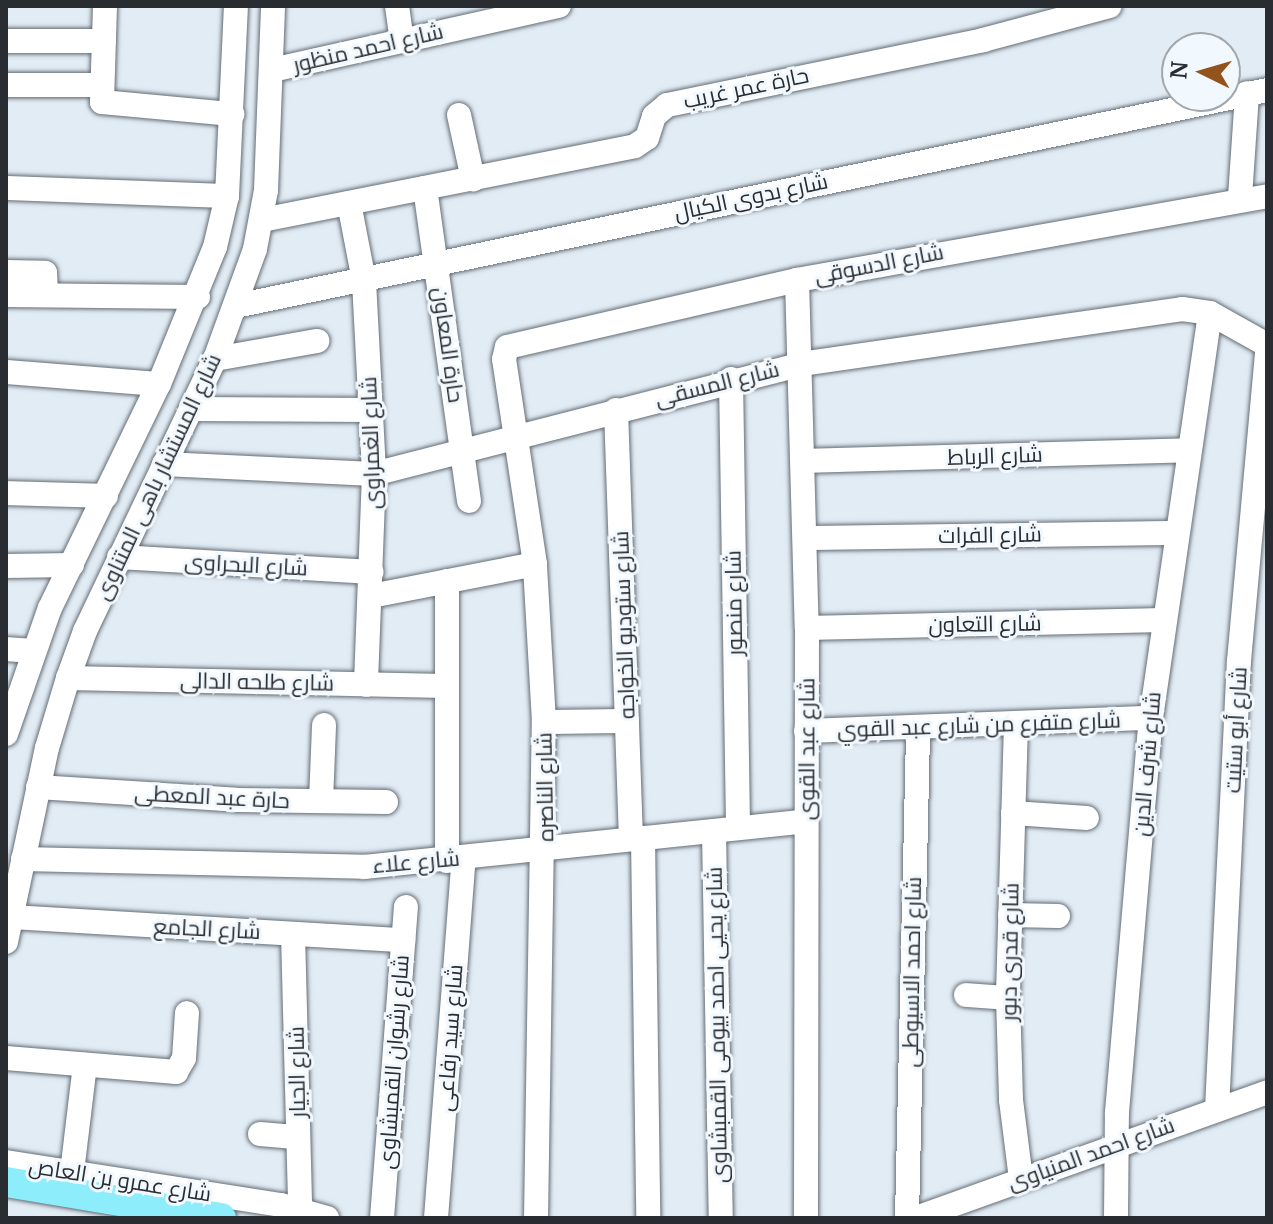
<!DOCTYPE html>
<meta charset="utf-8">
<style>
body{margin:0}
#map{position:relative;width:1273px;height:1224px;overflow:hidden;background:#e2ecf5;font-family:Merriweather,Cairo,serif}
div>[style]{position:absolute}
.roads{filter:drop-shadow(0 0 2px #646d75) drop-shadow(0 0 2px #646d75)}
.minor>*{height:24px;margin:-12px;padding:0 12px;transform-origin:12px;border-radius:12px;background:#fff}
.major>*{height:30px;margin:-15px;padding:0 15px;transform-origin:15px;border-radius:15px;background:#8dedfb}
span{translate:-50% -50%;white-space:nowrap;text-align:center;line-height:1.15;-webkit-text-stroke:6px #f2f9fe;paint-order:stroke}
.street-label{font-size:22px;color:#292c30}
.frame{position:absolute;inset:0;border:8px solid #292c30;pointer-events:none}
.north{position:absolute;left:1161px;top:32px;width:80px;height:80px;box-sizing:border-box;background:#f2f9fe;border:2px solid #a2a7ac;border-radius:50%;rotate:275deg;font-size:22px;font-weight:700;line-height:32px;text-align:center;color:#292c30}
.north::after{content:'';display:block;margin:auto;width:28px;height:36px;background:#93531c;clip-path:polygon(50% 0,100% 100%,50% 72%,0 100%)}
</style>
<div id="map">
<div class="roads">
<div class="minor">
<div style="left:105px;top:6px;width:96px;rotate:91.8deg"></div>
<div style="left:102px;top:102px;width:131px;rotate:5.3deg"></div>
<div style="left:397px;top:6px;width:35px;rotate:82deg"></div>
<div style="left:6px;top:41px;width:98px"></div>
<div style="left:272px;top:70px;width:294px;rotate:-12.6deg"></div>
<div style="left:6px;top:85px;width:96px"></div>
<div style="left:459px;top:115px;width:66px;rotate:77.7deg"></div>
<div style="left:6px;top:188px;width:221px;rotate:2.1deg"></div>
<div style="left:425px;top:188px;width:316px;rotate:82deg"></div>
<div style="left:1240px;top:197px;width:104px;rotate:-86.1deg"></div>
<div style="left:349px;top:203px;width:79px;rotate:79.1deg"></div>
<div style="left:364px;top:281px;width:193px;rotate:87deg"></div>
<div style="left:374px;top:474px;width:211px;rotate:92.2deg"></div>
<div style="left:262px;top:220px;width:380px;rotate:-11.2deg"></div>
<div style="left:635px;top:146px;width:14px;rotate:-34deg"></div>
<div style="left:647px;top:138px;width:23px;rotate:-72deg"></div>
<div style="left:654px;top:116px;width:17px;rotate:-40deg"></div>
<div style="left:667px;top:105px;width:323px;rotate:-11.6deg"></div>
<div style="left:983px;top:40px;width:131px;rotate:-15deg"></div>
<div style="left:6px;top:272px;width:39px;rotate:1deg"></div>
<div style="left:45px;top:273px;width:22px;rotate:87deg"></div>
<div style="left:797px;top:280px;width:348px;rotate:88.4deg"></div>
<div style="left:807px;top:628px;width:590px;rotate:90.1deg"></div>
<div style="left:6px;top:295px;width:192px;rotate:0.6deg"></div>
<div style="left:236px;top:306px;width:1053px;rotate:-11.83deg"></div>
<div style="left:215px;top:359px;width:104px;rotate:-10deg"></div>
<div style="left:6px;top:372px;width:153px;rotate:4.5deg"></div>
<div style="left:731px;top:379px;width:449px;rotate:89.1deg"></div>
<div style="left:191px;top:409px;width:181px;rotate:0.3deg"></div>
<div style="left:616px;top:410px;width:429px;rotate:88deg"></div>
<div style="left:804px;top:461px;width:382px;rotate:-1.6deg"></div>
<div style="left:164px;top:464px;width:210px;rotate:2.7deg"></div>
<div style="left:374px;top:474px;width:441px;rotate:-14.4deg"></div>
<div style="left:801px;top:364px;width:385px;rotate:-8.2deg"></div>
<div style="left:1182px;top:309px;width:28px;rotate:8deg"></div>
<div style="left:1210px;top:313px;width:65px;rotate:29.3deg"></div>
<div style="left:6px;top:493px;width:100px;rotate:1.7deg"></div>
<div style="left:805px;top:538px;width:370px;rotate:-0.8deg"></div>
<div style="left:119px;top:557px;width:253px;rotate:3.4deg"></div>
<div style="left:6px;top:566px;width:66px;rotate:-0.9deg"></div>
<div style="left:371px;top:596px;width:167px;rotate:-11deg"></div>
<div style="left:807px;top:628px;width:356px;rotate:-1.3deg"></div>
<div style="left:6px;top:649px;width:27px;rotate:4deg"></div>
<div style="left:68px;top:678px;width:377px;rotate:1.2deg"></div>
<div style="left:544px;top:722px;width:83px;rotate:-0.7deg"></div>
<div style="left:1016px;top:724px;width:274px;rotate:91.7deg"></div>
<div style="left:1008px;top:998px;width:102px;rotate:88.3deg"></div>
<div style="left:1011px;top:1100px;width:80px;rotate:82.8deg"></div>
<div style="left:806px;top:731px;width:345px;rotate:-2.2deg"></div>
<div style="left:6px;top:734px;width:133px;rotate:-70.8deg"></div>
<div style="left:50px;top:608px;width:249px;rotate:-64.1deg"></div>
<div style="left:159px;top:384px;width:148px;rotate:-67.8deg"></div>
<div style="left:215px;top:247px;width:52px;rotate:-76.8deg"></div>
<div style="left:227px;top:196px;width:190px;rotate:-87.3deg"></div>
<div style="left:38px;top:787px;width:199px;rotate:3.7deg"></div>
<div style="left:237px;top:800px;width:149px;rotate:0.8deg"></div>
<div style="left:321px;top:801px;width:76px;rotate:-87.7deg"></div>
<div style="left:1013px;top:813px;width:74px;rotate:3.9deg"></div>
<div style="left:714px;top:831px;width:387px;rotate:89deg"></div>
<div style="left:643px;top:838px;width:380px;rotate:89.2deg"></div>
<div style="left:23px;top:859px;width:341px;rotate:1.3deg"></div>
<div style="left:364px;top:867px;width:444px;rotate:-5.9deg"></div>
<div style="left:447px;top:861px;width:280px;rotate:-90deg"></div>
<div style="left:1010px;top:915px;width:48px;rotate:1.2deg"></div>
<div style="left:11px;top:917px;width:393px;rotate:3.4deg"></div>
<div style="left:293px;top:934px;width:276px;rotate:88.5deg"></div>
<div style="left:6px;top:942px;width:198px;rotate:-78.1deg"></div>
<div style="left:47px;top:748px;width:73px;rotate:-73.3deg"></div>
<div style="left:68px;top:678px;width:50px;rotate:-70.1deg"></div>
<div style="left:85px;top:631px;width:301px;rotate:-64.5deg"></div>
<div style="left:215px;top:359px;width:117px;rotate:-70deg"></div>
<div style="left:255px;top:249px;width:60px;rotate:-79.4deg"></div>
<div style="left:266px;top:190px;width:184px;rotate:-87.8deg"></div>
<div style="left:966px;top:995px;width:42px;rotate:4.1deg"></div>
<div style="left:6px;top:1058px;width:171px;rotate:4.7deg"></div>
<div style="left:176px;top:1072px;width:16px;rotate:-60deg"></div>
<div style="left:184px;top:1058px;width:45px;rotate:-86.2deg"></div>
<div style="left:1217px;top:1109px;width:449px;rotate:-87.2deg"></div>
<div style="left:1239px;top:661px;width:311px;rotate:-84.8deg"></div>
<div style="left:260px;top:1134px;width:38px;rotate:5deg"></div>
<div style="left:6px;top:1162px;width:278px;rotate:8.9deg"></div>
<div style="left:281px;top:1205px;width:48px;rotate:15.8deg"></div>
<div style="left:72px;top:1172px;width:108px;rotate:-83.1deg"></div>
<div style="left:382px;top:1218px;width:312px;rotate:-85.6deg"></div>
<div style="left:436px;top:1218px;width:361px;rotate:-85.6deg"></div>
<div style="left:536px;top:1218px;width:496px;rotate:-89.1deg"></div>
<div style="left:544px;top:722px;width:158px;rotate:-93.3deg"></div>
<div style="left:535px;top:564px;width:207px;rotate:-98.6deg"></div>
<div style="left:504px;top:359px;width:12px;rotate:-76deg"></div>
<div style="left:507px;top:347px;width:298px;rotate:-13deg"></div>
<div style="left:797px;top:280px;width:477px;rotate:-10.1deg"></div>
<div style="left:907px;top:1218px;width:491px;rotate:-88.7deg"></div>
<div style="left:916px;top:1218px;width:373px;rotate:-19.7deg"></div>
<div style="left:1116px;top:1218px;width:106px;rotate:-89.5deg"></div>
<div style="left:1117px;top:1112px;width:395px;rotate:-85.1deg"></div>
<div style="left:1151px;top:718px;width:409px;rotate:-81.7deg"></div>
</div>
<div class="major">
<div style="left:6px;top:1182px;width:218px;rotate:9.5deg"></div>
</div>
</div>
<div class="street-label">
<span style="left:368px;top:48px;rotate:-13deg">شارع احمد منظور</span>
<span style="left:746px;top:88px;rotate:-12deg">حارة عمر غريب</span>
<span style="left:751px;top:197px;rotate:-12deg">شارع بدوى الكيال</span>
<span style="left:879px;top:264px;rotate:-11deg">شارع الدسوقى</span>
<span style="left:448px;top:345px;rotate:82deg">حارة المعاون</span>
<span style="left:717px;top:384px;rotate:-14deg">شارع المسقى</span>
<span style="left:371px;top:443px;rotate:-92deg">شارع الغمراوى</span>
<span style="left:995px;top:456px;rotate:-2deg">شارع الرباط</span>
<span style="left:158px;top:477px;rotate:-65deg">شارع المستشار باهى المتناوى</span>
<span style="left:990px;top:535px;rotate:-1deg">شارع الفرات</span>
<span style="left:246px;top:565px;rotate:3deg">شارع البحراوى</span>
<span style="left:734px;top:603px;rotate:-91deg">شارع منصور</span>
<span style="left:985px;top:624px;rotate:-1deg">شارع التعاون</span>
<span style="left:624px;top:625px;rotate:-92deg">شارع ستوديو الخواجه</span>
<span style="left:257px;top:682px;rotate:1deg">شارع طلحه الدالى</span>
<span style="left:979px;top:725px;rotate:-2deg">شارع متفرع من شارع عبد القوي</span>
<span style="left:1236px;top:730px;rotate:-87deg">شارع أبو ستيت</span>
<span style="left:807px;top:749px;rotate:-90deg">شارع عبد القوى</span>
<span style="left:1147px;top:764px;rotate:-85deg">شارع شرف الدين</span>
<span style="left:545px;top:787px;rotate:-91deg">شارع الناصره</span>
<span style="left:212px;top:797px;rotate:3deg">حارة عبد المعطى</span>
<span style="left:416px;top:862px;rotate:-5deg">شارع علاء</span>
<span style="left:207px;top:929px;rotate:3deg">شارع الجامع</span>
<span style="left:1010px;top:952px;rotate:-89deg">شارع قدرى دبور</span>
<span style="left:912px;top:972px;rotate:-89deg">شارع احمد الاسيوطى</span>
<span style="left:717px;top:1025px;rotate:-91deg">شارع يحيى احمد بيومى القمبشاوى</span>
<span style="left:450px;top:1038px;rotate:-86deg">شارع سيد رفاعى</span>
<span style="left:394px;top:1062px;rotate:-86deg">شارع رشوان القمبشاوى</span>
<span style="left:297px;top:1072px;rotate:-91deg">شارع الجيار</span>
<span style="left:1091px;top:1154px;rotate:-20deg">شارع احمد المنياوى</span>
<span style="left:120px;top:1180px;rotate:9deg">شارع عمرو بن العاص</span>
</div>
<div class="frame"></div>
<div class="north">N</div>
</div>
